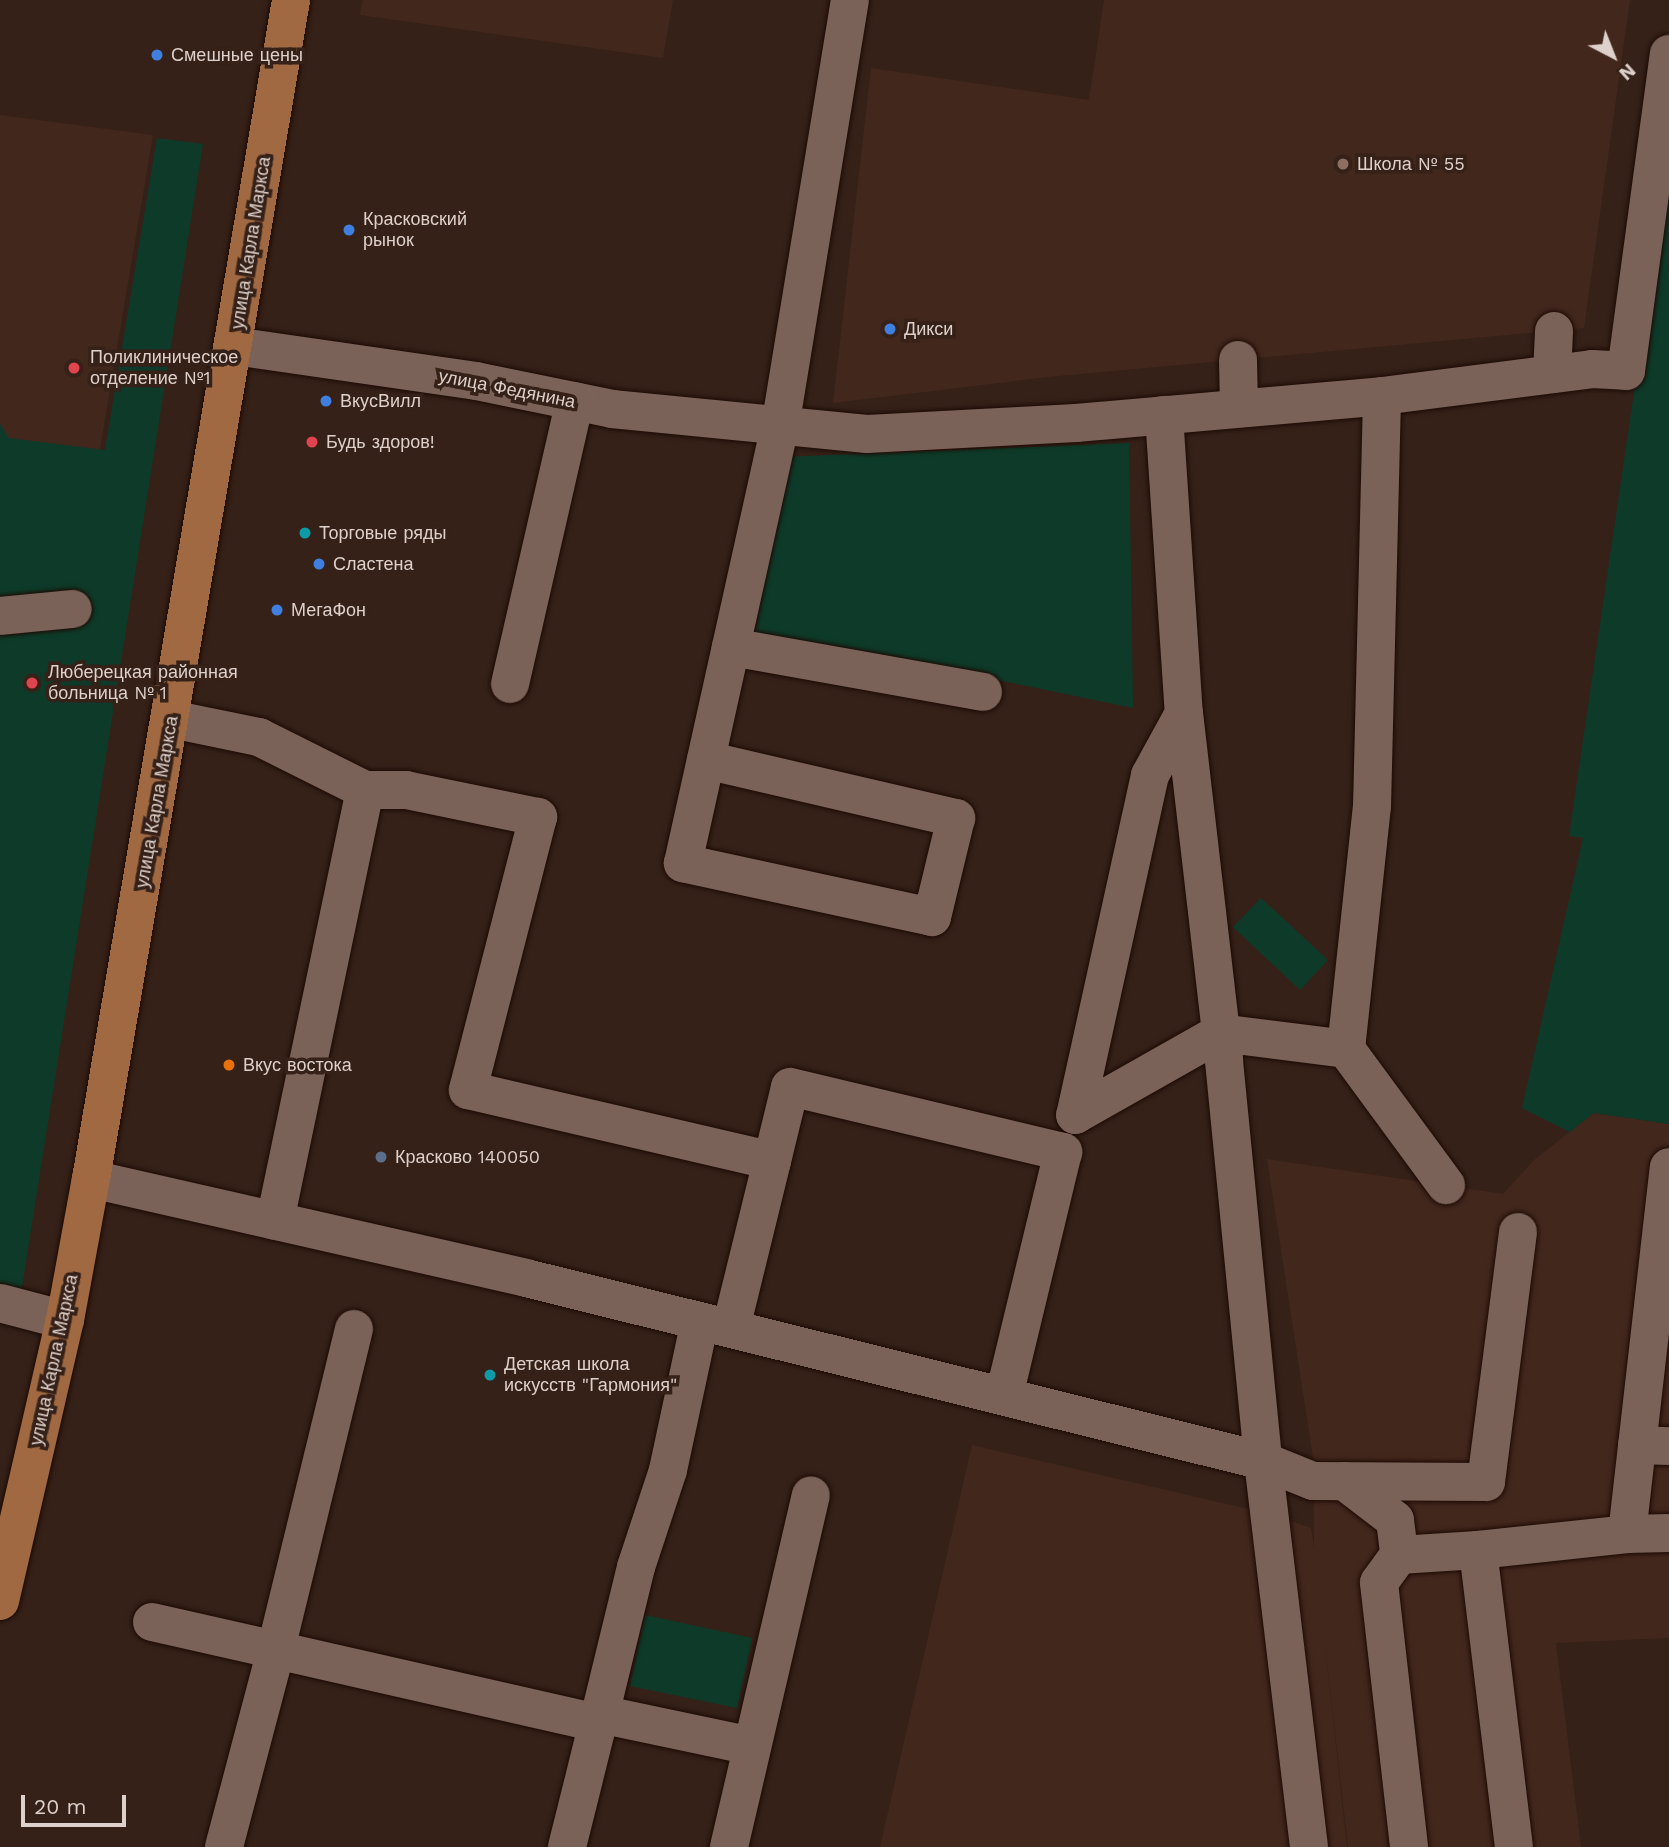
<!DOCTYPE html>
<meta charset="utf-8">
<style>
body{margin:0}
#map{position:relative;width:1669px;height:1847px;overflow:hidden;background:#352118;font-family:"Work Sans",sans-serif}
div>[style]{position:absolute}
.built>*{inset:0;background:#42271d}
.green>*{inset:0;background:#0e3b29}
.roads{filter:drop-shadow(0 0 2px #1c0a04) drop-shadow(0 0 2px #1c0a04)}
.minor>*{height:38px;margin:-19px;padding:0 19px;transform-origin:19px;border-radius:19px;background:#7b6258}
.major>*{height:38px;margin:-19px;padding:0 19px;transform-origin:19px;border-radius:19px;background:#a06942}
.dots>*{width:19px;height:19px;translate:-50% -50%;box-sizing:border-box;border:4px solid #352118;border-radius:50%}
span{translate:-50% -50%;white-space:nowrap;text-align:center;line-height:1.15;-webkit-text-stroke:7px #352118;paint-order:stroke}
.poi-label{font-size:18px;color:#ded0ca}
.left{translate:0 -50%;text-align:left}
.street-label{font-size:18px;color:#ded0ca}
.north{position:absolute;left:1578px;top:21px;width:70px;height:70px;-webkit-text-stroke:5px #352118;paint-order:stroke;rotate:138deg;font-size:19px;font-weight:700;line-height:28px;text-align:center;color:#ded0ca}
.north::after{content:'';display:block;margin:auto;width:24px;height:32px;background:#ded0ca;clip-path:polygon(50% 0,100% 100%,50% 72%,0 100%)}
.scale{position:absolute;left:21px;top:1795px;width:105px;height:32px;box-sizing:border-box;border:4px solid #ded0ca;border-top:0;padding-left:9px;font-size:21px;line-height:24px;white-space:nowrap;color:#ded0ca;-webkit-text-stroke:5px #352118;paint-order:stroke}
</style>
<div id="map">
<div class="built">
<div style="clip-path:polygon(363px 0,673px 0,663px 58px,360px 15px)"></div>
<div style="clip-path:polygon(1104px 0,1630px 0,1584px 328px,1048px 377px,833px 403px,871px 68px,1089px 100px)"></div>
<div style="clip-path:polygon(0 115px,153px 135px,73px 609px,0 1111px)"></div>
<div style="clip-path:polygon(1594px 1113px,1669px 1124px,1669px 1638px,1556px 1643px,1581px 1847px,1348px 1847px,1323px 1626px,1347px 1847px,880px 1847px,972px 1445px,1270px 1514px,1311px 1528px,1314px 1548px,1314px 1464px,1267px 1159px,1503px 1194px,1534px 1160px)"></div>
</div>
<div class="green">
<div style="clip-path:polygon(157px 138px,203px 144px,21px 1293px,0 1291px,0 424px,9px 438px,105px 450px)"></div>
<div style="clip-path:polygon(1669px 154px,1669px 1124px,1594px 1113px,1570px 1132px,1522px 1108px,1583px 838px,1569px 836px)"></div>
<div style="clip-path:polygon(1129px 443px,1133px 708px,945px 669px,755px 638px,782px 457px)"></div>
<div style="clip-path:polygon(1261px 898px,1328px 960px,1300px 990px,1233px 927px)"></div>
<div style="clip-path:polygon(645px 1615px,752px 1638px,737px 1708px,630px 1686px)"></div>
</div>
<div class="roads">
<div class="minor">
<div style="left:234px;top:346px;width:245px;rotate:8.2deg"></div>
<div style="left:476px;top:381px;width:139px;rotate:11.6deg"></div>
<div style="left:612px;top:409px;width:256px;rotate:5.6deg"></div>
<div style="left:867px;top:434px;width:209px;rotate:-3deg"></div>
<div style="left:1076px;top:423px;width:307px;rotate:-5deg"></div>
<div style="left:1382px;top:396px;width:212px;rotate:-7.3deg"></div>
<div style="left:1592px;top:369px;width:34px;rotate:3deg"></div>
<div style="left:1626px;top:371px;width:320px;rotate:-82.3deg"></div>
<div style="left:1238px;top:360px;width:46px;rotate:88.8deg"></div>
<div style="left:1552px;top:374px;width:43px;rotate:-87.3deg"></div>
<div style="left:1164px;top:415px;width:299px;rotate:86.2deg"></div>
<div style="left:1184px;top:713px;width:350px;rotate:83.4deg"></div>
<div style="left:1224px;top:1061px;width:402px;rotate:84.4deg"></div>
<div style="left:1263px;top:1461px;width:389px;rotate:83.2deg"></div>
<div style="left:0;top:616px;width:73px;rotate:-5.5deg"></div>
<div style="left:731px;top:647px;width:256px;rotate:10.1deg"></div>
<div style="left:510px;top:684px;width:290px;rotate:-77.1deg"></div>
<div style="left:1184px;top:713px;width:71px;rotate:118.7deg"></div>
<div style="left:1150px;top:775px;width:348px;rotate:102.4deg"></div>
<div style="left:1075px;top:1115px;width:167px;rotate:-29.5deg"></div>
<div style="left:1220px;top:1033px;width:127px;rotate:7.2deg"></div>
<div style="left:1346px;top:1049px;width:243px;rotate:-83.9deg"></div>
<div style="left:1372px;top:807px;width:411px;rotate:-88.6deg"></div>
<div style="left:171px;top:719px;width:90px;rotate:11.6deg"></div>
<div style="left:259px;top:737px;width:119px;rotate:26.6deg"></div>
<div style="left:365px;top:790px;width:440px;rotate:101.8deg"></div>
<div style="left:706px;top:760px;width:257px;rotate:13.1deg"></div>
<div style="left:956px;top:818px;width:102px;rotate:103.6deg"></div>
<div style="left:932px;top:917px;width:255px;rotate:-167.8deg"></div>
<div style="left:683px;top:863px;width:447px;rotate:-77.5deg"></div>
<div style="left:780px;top:427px;width:433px;rotate:-80.7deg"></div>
<div style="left:365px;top:790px;width:41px"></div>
<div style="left:406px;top:790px;width:135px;rotate:11.6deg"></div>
<div style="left:538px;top:817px;width:282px;rotate:104.4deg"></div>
<div style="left:468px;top:1090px;width:312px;rotate:13.1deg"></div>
<div style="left:772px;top:1161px;width:172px;rotate:103.8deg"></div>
<div style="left:1346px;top:1049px;width:169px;rotate:53.7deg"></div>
<div style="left:772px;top:1161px;width:76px;rotate:-76.3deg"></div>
<div style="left:790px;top:1087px;width:281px;rotate:13.4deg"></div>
<div style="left:1063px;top:1152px;width:251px;rotate:103.6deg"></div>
<div style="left:91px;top:1179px;width:446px;rotate:12.8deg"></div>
<div style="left:526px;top:1278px;width:759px;rotate:13.94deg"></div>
<div style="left:1263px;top:1461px;width:54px;rotate:21.8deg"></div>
<div style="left:1313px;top:1481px;width:173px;rotate:0.3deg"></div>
<div style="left:1486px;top:1482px;width:252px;rotate:-82.7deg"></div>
<div style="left:0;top:1303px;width:67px;rotate:14.7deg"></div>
<div style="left:354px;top:1329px;width:330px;rotate:103.7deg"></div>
<div style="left:276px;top:1650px;width:330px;rotate:12.8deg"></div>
<div style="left:598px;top:1723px;width:161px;rotate:-76.3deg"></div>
<div style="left:636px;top:1567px;width:102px;rotate:-71.7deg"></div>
<div style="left:668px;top:1470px;width:152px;rotate:-77.9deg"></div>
<div style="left:1637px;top:1445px;width:32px;rotate:2deg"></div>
<div style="left:1344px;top:1481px;width:64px;rotate:37.4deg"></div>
<div style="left:1395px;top:1520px;width:35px;rotate:83deg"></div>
<div style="left:1399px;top:1555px;width:34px;rotate:126deg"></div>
<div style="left:1379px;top:1583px;width:266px;rotate:83.5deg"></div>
<div style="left:1627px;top:1534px;width:369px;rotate:-83.5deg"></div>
<div style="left:1478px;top:1550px;width:150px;rotate:-6.1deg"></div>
<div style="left:1627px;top:1534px;width:42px;rotate:-1.4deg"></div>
<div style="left:1399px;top:1555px;width:79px;rotate:-3.6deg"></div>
<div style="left:1478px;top:1550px;width:299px;rotate:83.1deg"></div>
<div style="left:152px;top:1622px;width:127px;rotate:12.7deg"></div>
<div style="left:276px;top:1650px;width:204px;rotate:104.8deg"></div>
<div style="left:600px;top:1714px;width:155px;rotate:11.9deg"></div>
<div style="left:567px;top:1847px;width:128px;rotate:-76deg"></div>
<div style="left:729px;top:1847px;width:361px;rotate:-76.9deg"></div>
</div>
<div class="major">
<div style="left:0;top:1601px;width:288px;rotate:-77deg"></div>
<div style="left:65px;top:1320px;width:143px;rotate:-79.6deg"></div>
<div style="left:91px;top:1179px;width:1196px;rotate:-80.37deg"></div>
</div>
</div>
<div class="dots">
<div style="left:157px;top:55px;background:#3f7fe0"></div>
<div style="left:1343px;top:164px;background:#8d6e63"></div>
<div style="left:349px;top:230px;background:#3f7fe0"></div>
<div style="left:890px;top:329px;background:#3f7fe0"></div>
<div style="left:74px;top:368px;background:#e0444e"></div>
<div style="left:326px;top:401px;background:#3f7fe0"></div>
<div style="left:312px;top:442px;background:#e0444e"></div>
<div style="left:305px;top:533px;background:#0f9aa8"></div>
<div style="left:319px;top:564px;background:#3f7fe0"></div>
<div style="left:277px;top:610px;background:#3f7fe0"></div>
<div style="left:32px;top:683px;background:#e0444e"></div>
<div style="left:229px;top:1065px;background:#e8710a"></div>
<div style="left:381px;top:1157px;background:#5c6f8a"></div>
<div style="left:490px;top:1375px;background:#0f9aa8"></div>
</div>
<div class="poi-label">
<span class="left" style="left:171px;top:55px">Смешные цены</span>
<span class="left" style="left:1357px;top:164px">Школа № 55</span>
<span class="left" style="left:363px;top:230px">Красковский<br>рынок</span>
<span class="left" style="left:904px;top:329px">Дикси</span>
<span class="left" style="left:90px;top:368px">Поликлиническое<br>отделение №1</span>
<span class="left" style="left:340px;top:401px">ВкусВилл</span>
<span class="left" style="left:326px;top:442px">Будь здоров!</span>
<span class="left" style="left:319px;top:533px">Торговые ряды</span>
<span class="left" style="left:333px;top:564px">Сластена</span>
<span class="left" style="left:291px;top:610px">МегаФон</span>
<span class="left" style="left:48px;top:683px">Люберецкая районная<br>больница № 1</span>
<span class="left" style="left:243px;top:1065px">Вкус востока</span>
<span class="left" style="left:395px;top:1157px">Красково 140050</span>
<span class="left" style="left:504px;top:1375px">Детская школа<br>искусств "Гармония"</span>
</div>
<div class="street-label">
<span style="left:251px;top:243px;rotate:-81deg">улица Карла Маркса</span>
<span style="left:507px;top:389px;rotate:11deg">улица Федянина</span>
<span style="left:157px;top:802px;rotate:-80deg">улица Карла Маркса</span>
<span style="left:54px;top:1360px;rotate:-78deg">улица Карла Маркса</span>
</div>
<div class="north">N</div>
<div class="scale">20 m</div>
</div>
